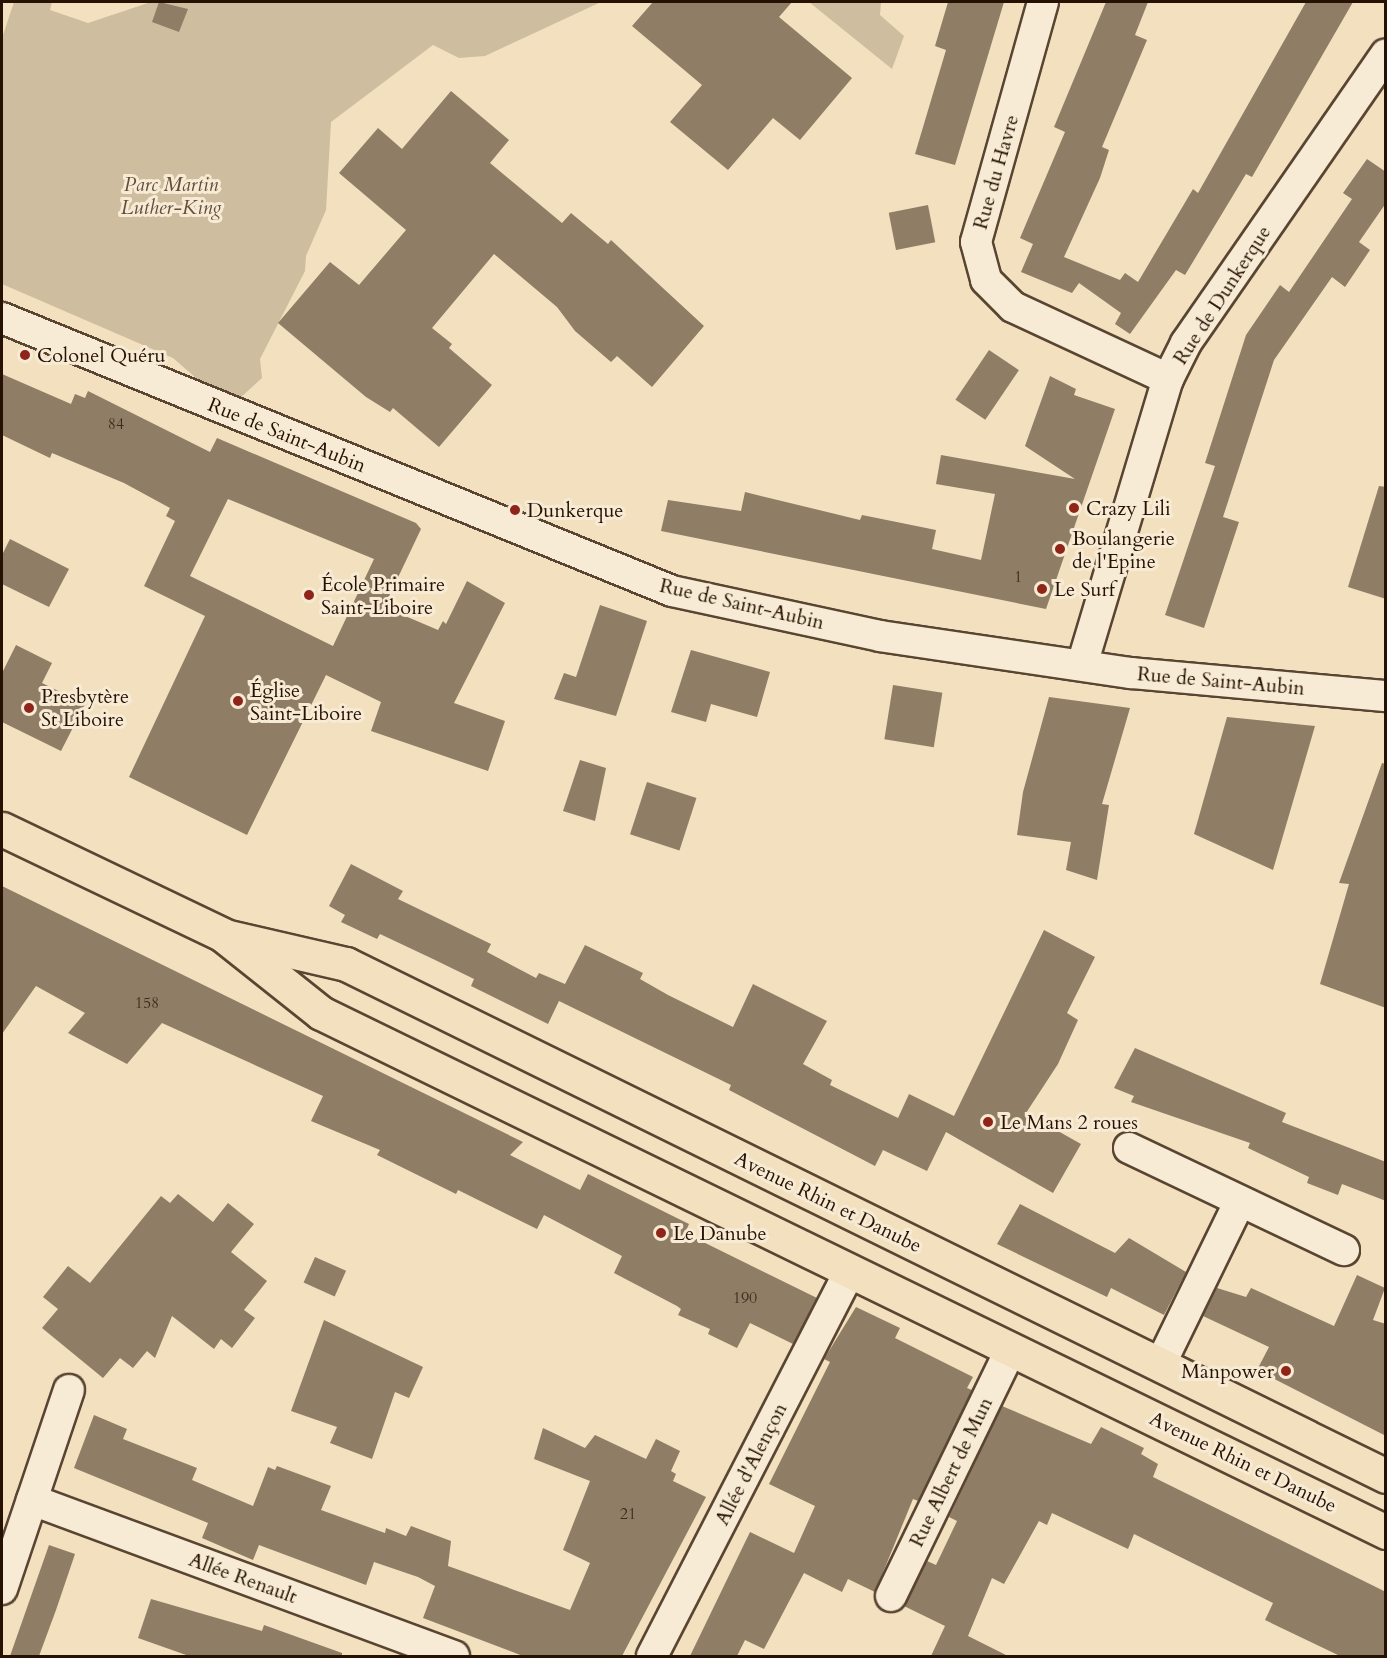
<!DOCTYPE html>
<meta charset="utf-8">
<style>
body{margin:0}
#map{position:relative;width:1387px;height:1658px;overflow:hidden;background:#f2e0bf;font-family:Cardo,serif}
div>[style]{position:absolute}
.green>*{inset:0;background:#cfbd9f}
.building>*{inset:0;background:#907d65;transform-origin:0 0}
.roads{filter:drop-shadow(2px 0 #594532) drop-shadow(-2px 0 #594532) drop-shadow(0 2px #594532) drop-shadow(0 -2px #594532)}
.street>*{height:30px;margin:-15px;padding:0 15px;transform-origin:15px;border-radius:15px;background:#f7ebd5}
.primary>*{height:33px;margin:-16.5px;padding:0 16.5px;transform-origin:16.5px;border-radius:16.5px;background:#f2e0bf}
.dots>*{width:16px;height:16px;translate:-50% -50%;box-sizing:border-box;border:3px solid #f7ebd5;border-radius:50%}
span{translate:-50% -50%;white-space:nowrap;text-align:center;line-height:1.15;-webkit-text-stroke:6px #f7ebd5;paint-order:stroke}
.number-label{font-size:16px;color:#402c1c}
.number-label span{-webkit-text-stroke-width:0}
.street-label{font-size:20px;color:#261103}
.park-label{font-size:20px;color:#614d3a;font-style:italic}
.poi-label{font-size:20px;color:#261103}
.left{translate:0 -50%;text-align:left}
.right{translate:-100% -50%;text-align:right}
.frame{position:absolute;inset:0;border:3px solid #261103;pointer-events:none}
</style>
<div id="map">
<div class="green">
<i style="clip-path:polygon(14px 2px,52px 2px,50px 10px,88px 23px,151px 2px,601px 2px,485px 56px,459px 58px,433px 45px,331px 122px,326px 210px,306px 256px,305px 271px,260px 359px,262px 378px,240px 398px,211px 391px,173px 358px,2px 284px,2px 38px)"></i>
<i style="clip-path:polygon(809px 2px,881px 2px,880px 15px,904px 36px,892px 69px)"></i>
</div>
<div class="building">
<i style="clip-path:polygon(159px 2px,188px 9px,179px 32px,152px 22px)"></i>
<i style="clip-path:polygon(653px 2px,792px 2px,779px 17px,852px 78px,800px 140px,773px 118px,728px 170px,670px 122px,702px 85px,632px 26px)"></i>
<i style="clip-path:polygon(948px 2px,1004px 2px,955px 165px,915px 154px,946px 50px,935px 46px)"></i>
<i style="clip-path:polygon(1106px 2px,1148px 2px,1135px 35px,1147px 40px,1102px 147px,1109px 150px,1100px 178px,1064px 257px,1120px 280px,1125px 273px,1138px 282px,1193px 189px,1198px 193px,1306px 2px,1353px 2px,1252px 177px,1246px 174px,1185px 275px,1176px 270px,1130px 334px,1115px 324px,1121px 313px,1079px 283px,1072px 293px,1021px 272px,1033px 244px,1020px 238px,1065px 132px,1054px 127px)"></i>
<i style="clip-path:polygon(451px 91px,509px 140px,490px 163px,562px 223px,571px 213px,608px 244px,611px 240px,704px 326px,652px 387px,617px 356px,611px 362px,575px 331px,557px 307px,494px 254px,432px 328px,452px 344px,449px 348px,492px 385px,439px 447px,393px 408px,390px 412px,366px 397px,278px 323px,330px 262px,359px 285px,406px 230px,339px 173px,378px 128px,402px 149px)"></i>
<i style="clip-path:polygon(1367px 159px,1386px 172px,1386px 203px,1359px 242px,1370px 250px,1345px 287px,1332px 277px,1274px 360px,1223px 517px,1239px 522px,1204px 628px,1165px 615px,1215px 466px,1205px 463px,1246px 335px,1280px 285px,1289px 292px,1352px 199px,1343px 193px)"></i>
<i style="left:928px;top:205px;width:38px;height:40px;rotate:79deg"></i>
<i style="left:989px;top:350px;width:36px;height:60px;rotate:34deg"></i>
<i style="clip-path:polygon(evenodd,2px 374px,71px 404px,75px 394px,85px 398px,88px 391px,210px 452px,217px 438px,416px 523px,421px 529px,384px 607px,438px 630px,443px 621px,446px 624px,467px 581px,505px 603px,454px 703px,505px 721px,488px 771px,371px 731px,381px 702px,326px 675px,247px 835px,129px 777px,205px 616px,144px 586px,175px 521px,166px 516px,170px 508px,124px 483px,52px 453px,50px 458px,2px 435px,2px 374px,228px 499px,374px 559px,333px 646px,190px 576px,228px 499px)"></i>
<i style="clip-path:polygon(1050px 376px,1076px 389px,1074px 395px,1115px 409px,1046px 609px,661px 531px,668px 500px,741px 511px,745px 492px,860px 520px,862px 515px,936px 530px,932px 549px,981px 560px,995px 494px,936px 484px,941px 455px,1075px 479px,1025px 446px)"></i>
<i style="clip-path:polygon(1379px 486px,1386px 487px,1386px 599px,1348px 587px)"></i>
<i style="clip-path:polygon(10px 539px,69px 569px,49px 607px,2px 584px,2px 555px)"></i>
<i style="clip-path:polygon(600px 605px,647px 621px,616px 716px,554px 699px,564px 673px,576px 677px)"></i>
<i style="clip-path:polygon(16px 645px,52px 663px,42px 683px,85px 704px,61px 751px,2px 722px,2px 673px)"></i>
<i style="clip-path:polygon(691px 650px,770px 672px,757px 717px,711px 704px,706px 722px,671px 712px)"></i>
<i style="left:893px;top:685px;width:50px;height:55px;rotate:9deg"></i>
<i style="clip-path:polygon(1049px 697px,1130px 708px,1102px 804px,1109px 805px,1097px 880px,1066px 870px,1071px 842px,1017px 835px,1023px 792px)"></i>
<i style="clip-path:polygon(1227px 717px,1315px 726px,1273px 870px,1194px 834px)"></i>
<i style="clip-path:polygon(580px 760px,606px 768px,595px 821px,563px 811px)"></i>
<i style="clip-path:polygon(1382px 763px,1386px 764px,1386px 1008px,1320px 984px,1349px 884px,1339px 883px)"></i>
<i style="left:647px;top:782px;width:52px;height:55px;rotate:18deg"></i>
<i style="clip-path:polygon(351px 864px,403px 891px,398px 899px,491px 944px,487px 952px,536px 978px,539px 973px,565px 984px,585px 945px,643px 973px,640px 979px,668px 995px,733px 1027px,753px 984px,827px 1021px,803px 1064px,832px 1080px,830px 1085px,898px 1118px,909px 1094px,954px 1116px,1044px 930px,1095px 957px,1067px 1013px,1078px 1020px,1058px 1064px,1026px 1113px,1081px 1144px,1053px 1193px,946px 1132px,927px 1171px,883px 1150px,875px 1166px,729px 1090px,731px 1085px,559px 1001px,548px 1024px,471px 986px,474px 979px,433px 959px,380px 934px,377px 939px,341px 922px,345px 915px,329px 906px)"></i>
<i style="clip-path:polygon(2px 886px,523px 1142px,510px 1155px,580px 1190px,588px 1174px,689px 1224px,685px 1233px,817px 1298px,793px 1344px,750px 1323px,737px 1348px,708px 1334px,710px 1329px,678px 1315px,681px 1309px,677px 1306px,614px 1273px,622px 1256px,544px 1215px,537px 1229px,458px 1190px,456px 1194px,377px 1155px,380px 1150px,311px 1121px,323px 1096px,162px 1023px,127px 1064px,68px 1033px,85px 1013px,36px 986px,2px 1034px)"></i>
<i style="clip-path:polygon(1135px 1048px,1286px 1113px,1282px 1122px,1386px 1162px,1386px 1201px,1342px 1184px,1338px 1195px,1307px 1183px,1309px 1177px,1248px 1148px,1250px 1143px,1131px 1102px,1134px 1096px,1114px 1088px)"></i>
<i style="clip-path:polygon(178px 1194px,213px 1222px,228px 1203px,254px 1224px,231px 1252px,267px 1281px,244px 1310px,255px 1318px,232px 1348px,221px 1339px,214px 1349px,172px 1316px,155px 1358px,147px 1351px,133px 1368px,120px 1358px,103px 1378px,42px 1328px,58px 1309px,43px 1297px,68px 1266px,90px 1283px,161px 1196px,170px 1203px)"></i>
<i style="clip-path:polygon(1020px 1204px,1115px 1253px,1129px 1238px,1186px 1272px,1164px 1315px,1111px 1288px,1107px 1297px,997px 1244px)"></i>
<i style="left:315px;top:1257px;width:34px;height:28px;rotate:24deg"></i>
<i style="clip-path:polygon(1357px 1275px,1385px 1288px,1373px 1320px,1386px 1324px,1386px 1436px,1257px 1370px,1269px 1347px,1203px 1316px,1217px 1288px,1246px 1297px,1251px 1288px,1334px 1326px)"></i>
<i style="clip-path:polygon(856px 1307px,900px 1328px,895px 1338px,973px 1377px,967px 1388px,972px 1390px,918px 1501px,913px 1499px,875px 1592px,848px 1579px,842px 1592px,804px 1573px,764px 1649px,745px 1640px,737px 1656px,690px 1656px,750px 1532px,794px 1553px,815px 1506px,769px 1484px,830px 1362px,824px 1359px)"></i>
<i style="clip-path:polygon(324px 1320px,423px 1367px,409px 1398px,395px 1392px,372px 1459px,330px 1443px,337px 1427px,291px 1411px)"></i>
<i style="clip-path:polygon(1002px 1406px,1091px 1444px,1101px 1427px,1144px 1448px,1141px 1454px,1158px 1464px,1153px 1477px,1386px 1592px,1386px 1656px,1340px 1656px,1265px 1620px,1273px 1603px,1134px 1534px,1128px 1549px,1052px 1513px,1047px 1525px,1039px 1521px,1004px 1584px,992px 1578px,968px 1636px,1008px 1656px,931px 1656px,945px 1626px,904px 1606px,927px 1561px,936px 1565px,957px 1521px,949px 1517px)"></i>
<i style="clip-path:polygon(94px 1415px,127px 1429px,123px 1439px,197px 1468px,192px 1480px,253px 1506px,268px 1467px,275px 1470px,277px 1466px,331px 1486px,321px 1510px,385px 1533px,386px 1528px,406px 1536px,411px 1526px,451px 1541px,448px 1566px,570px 1610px,590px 1563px,563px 1550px,590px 1481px,534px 1459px,543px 1428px,585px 1448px,595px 1435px,646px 1459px,656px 1439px,680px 1451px,671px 1471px,676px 1474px,673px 1481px,706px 1497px,622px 1656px,523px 1656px,423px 1618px,435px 1586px,418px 1577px,374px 1562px,366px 1585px,259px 1545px,253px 1560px,202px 1538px,208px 1523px,74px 1468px)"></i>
<i style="clip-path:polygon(49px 1545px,75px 1554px,56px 1610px,39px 1656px,10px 1656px)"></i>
<i style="clip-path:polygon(151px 1599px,262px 1631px,264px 1625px,342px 1653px,342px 1656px,189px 1656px,138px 1638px)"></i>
</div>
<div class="roads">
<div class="street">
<i style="left:1043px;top:2px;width:249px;rotate:105.6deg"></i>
<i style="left:976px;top:242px;width:39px;rotate:75deg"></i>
<i style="left:986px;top:280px;width:38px;rotate:45deg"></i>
<i style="left:1013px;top:307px;width:171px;rotate:24.9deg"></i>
<i style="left:2px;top:318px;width:723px;rotate:22.17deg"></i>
<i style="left:672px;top:591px;width:213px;rotate:12.2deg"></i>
<i style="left:880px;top:636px;width:254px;rotate:8.4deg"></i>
<i style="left:1131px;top:673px;width:256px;rotate:5.2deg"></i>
<i style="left:1082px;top:665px;width:299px;rotate:-73.3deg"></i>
<i style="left:1168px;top:379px;width:40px;rotate:-63.4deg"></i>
<i style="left:1186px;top:343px;width:351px;rotate:-55.3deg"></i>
<i style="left:1129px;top:1148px;width:238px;rotate:25.4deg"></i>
<i style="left:1160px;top:1365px;width:182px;rotate:-64deg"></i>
<i style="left:32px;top:1500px;width:450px;rotate:20.3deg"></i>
<i style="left:2px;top:1589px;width:210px;rotate:-71.4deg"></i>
<i style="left:891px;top:1596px;width:275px;rotate:-64.1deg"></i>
<i style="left:652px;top:1656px;width:433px;rotate:-62.8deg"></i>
</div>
<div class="primary">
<i style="left:2px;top:829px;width:245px;rotate:25.6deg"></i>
<i style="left:223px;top:935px;width:125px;rotate:38.5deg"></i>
<i style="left:321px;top:1013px;width:1185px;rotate:25.98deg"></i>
<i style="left:229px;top:937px;width:120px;rotate:13deg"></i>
<i style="left:346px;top:964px;width:1159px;rotate:26.21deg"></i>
</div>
</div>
<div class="dots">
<i style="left:25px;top:355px;background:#8f2418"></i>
<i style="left:1074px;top:508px;background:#8f2418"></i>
<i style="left:515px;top:510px;background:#8f2418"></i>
<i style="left:1060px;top:549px;background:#8f2418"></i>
<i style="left:1042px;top:589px;background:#8f2418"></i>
<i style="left:309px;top:595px;background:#8f2418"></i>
<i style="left:238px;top:701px;background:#8f2418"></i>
<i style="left:29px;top:708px;background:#8f2418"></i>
<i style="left:988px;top:1122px;background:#8f2418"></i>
<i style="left:661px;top:1233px;background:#8f2418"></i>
<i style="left:1286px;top:1371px;background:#8f2418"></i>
</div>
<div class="number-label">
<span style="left:116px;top:424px">84</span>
<span style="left:1018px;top:577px">1</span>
<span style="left:147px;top:1003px">158</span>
<span style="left:745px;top:1298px">190</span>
<span style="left:628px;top:1514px">21</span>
</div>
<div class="street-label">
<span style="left:996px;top:172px;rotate:-74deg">Rue du Havre</span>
<span style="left:1222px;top:295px;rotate:-57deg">Rue de Dunkerque</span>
<span style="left:287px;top:435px;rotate:22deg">Rue de Saint-Aubin</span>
<span style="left:742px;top:604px;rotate:13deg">Rue de Saint-Aubin</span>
<span style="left:1221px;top:681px;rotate:5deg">Rue de Saint-Aubin</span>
<span style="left:828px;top:1202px;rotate:26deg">Avenue Rhin et Danube</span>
<span style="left:1243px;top:1462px;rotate:26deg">Avenue Rhin et Danube</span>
<span style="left:751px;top:1464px;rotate:-63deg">Allée d'Alençon</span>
<span style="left:951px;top:1472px;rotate:-64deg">Rue Albert de Mun</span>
<span style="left:243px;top:1578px;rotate:20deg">Allée Renault</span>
</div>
<div class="park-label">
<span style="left:171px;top:196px">Parc Martin<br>Luther-King</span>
</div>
<div class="poi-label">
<span class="left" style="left:37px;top:355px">Colonel Quéru</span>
<span class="left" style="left:1086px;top:508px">Crazy Lili</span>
<span class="left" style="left:527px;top:510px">Dunkerque</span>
<span class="left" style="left:1072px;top:550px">Boulangerie<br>de l'Epine</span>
<span class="left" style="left:321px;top:596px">École Primaire<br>Saint-Liboire</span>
<span class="left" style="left:1054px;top:589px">Le Surf</span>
<span class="left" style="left:250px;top:702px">Église<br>Saint-Liboire</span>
<span class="left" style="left:41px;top:708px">Presbytère<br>St Liboire</span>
<span class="left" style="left:1000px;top:1122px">Le Mans 2 roues</span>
<span class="left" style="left:673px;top:1233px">Le Danube</span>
<span class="right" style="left:1274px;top:1371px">Manpower</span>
</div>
<div class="frame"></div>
</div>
